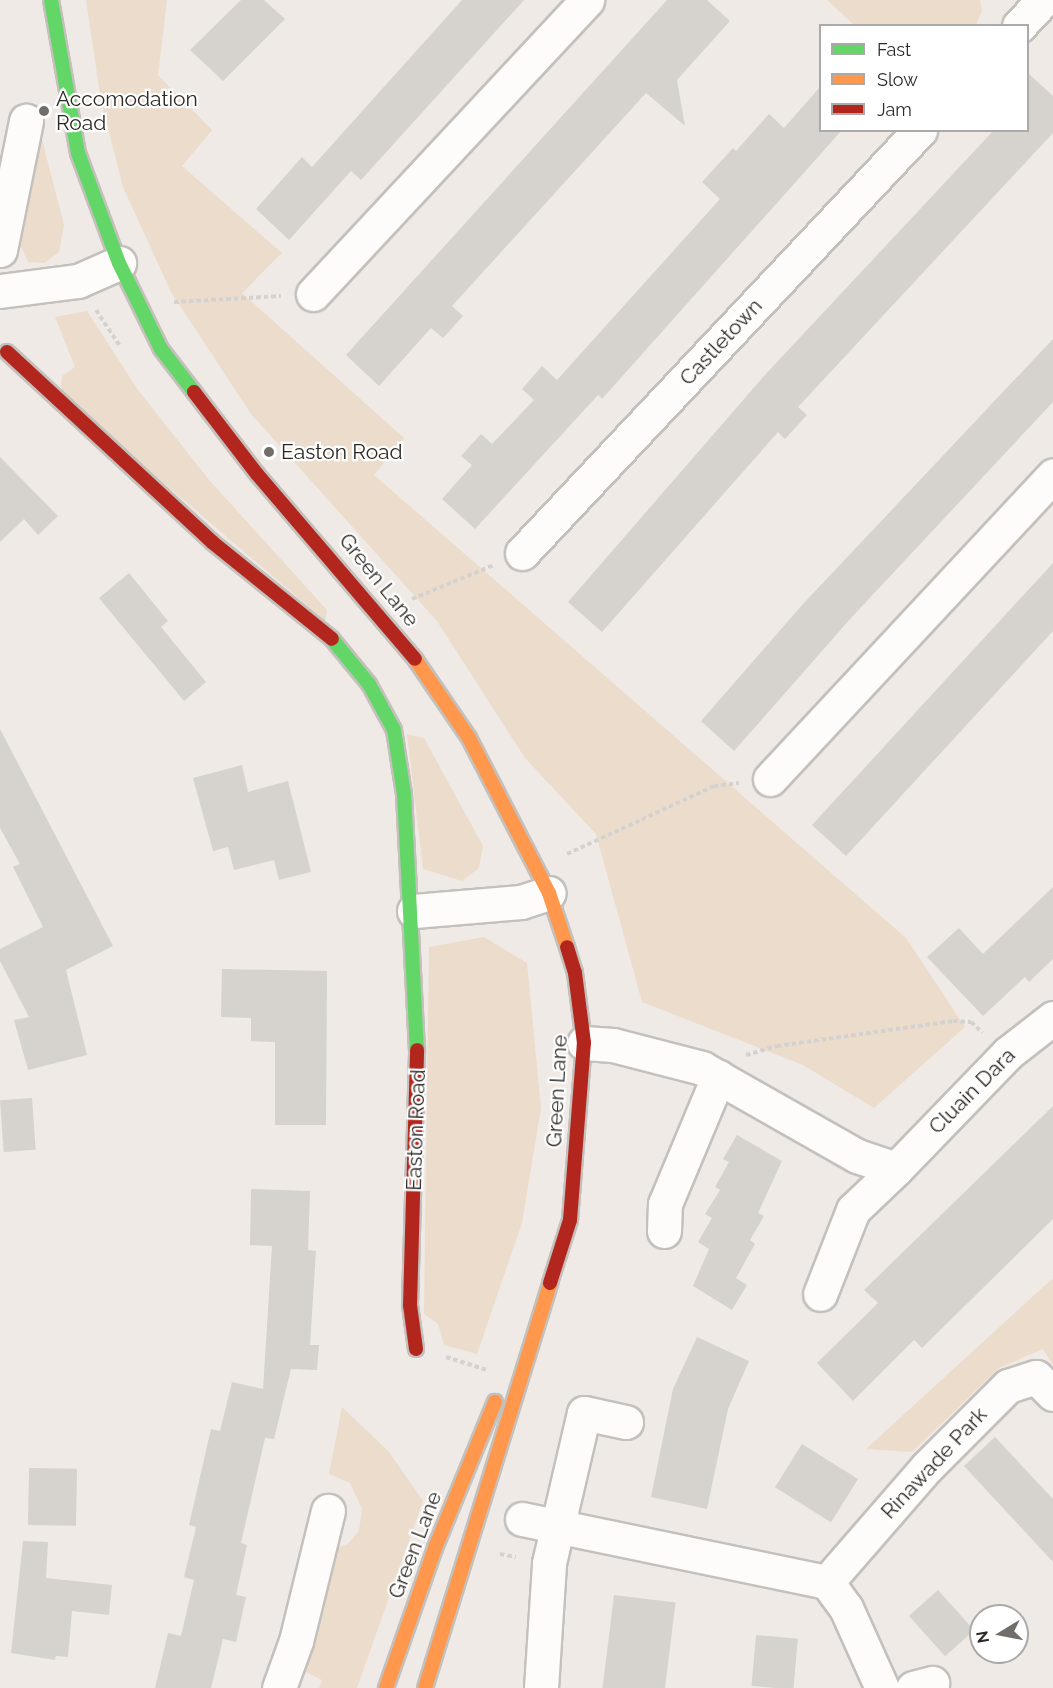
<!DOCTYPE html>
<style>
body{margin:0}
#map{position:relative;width:1053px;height:1688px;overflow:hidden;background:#efeae5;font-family:Raleway,sans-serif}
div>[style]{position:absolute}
.green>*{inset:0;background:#ecdccb}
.building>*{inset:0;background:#d6d2ce;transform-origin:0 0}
.path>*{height:4px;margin-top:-2px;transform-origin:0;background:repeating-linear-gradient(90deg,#d4d2d1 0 4.5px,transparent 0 7.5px)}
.roads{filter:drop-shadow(2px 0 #c4c0bc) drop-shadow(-2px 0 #c4c0bc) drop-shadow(0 2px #c4c0bc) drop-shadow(0 -2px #c4c0bc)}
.street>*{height:33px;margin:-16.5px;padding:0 16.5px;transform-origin:16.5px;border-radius:16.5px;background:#fdfcfb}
.fast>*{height:14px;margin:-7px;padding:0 7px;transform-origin:7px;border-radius:7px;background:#63d668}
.slow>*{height:14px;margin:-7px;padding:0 7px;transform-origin:7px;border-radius:7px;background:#ff974d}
.jam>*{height:14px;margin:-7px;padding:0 7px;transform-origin:7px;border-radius:7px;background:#b3261e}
.dots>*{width:16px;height:16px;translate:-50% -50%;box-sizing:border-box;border:3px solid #fff;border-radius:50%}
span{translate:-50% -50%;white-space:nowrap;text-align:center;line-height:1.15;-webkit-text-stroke:4.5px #fff;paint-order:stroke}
.poi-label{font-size:21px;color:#2d2a26}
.left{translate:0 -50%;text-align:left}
.street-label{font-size:21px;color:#2d2a26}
.legend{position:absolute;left:819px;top:24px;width:210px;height:108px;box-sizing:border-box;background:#fff;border:2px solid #abaaa8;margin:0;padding:8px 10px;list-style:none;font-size:18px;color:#2d2a26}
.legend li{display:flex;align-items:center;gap:12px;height:30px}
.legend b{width:30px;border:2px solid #abaaa8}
.north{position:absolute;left:969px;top:1604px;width:60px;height:60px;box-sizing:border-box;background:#fff;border:2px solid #abaaa8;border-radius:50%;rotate:260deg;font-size:16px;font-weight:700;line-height:24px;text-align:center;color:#2d2a26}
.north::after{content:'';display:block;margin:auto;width:21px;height:27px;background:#716d69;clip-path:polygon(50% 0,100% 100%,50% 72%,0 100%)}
</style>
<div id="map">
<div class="green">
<i style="clip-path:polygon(86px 0,167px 0,158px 75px,212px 130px,182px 166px,282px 253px,242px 293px,404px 438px,374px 475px,906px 938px,965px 1027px,874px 1108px,803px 1065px,642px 1002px,596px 834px,525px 758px,437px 621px,251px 414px,171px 292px,123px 187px,101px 101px)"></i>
<i style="clip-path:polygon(827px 0,980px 0,982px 11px,976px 25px,854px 25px)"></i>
<i style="clip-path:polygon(38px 124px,64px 225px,59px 252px,44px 263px,28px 262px,20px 245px,36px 166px)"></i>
<i style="clip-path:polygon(87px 311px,138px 390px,210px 481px,327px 610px,325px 621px,60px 394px,62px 376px,75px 367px,55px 317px)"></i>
<i style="clip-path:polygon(407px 734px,424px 738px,483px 846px,479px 868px,462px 881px,423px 869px)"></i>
<i style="clip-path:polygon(484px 937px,527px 963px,541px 1108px,522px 1223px,477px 1354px,444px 1345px,438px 1324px,424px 1314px,429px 947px)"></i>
<i style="clip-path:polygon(1053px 1278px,1053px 1366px,1043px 1349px,999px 1368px,912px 1452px,866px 1449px)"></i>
<i style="clip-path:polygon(342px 1407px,389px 1452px,423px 1501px,357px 1688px,319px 1688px,322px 1680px,300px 1669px,333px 1548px,347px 1545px,359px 1531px,362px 1509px,350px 1483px,329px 1474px)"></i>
</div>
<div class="building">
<i style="clip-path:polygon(241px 0,264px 0,285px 19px,223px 81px,190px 50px)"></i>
<i style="clip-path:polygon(462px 0,524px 0,361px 180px,351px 171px,289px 240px,256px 209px,302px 157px,312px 167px)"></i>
<i style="clip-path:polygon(667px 0,707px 0,730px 21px,677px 80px,685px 126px,646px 93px,452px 306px,463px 316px,443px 338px,431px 328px,379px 386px,346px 355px)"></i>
<i style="clip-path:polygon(1028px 73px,1053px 96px,1053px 133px,798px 407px,807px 415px,785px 439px,778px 432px,602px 632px,568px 602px,764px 376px,994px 130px,1028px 130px)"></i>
<i style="clip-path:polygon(820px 87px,820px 130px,842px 130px,602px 399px,598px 395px,475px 529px,442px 499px,472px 465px,461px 456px,481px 434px,492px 444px,534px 400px,522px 389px,542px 366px,557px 380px,720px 199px,702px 182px,733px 148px,736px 151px,769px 114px,784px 128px)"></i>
<i style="clip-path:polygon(1053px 339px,1053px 402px,851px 618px,734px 751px,701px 721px,803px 604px)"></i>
<i style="clip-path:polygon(0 457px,58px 516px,38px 535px,24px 519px,0 542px)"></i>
<i style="clip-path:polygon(1053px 563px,1053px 631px,846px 856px,812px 825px)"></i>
<i style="clip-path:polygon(129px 573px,168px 621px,161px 627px,206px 682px,184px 701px,99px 598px)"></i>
<i style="clip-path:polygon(0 729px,113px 946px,66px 970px,87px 1055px,28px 1070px,14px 1020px,29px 1017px,0 961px,0 949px,43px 927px,13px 867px,20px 864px,0 828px)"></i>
<i style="clip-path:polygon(242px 765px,248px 792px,288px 781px,311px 872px,279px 880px,274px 860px,234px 870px,228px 847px,213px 851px,193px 778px)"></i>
<i style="clip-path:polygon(1053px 887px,1053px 959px,1029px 982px,1025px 977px,983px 1016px,927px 957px,959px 928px,983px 954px)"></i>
<i style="clip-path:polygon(222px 969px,327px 971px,326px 1125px,275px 1125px,275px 1042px,251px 1041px,251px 1018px,221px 1017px)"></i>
<i style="left:32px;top:1098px;width:52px;height:32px;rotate:86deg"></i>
<i style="clip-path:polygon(1053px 1106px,1053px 1219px,922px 1348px,914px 1340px,853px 1401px,817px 1363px,878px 1303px,864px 1290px)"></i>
<i style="clip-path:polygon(737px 1135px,782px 1161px,758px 1213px,764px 1216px,750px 1240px,755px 1244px,736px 1278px,747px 1285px,732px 1310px,693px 1286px,709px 1249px,698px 1242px,712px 1218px,705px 1214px,720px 1190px,715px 1187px,729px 1162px,723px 1159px)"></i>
<i style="clip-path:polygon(251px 1189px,310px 1191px,308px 1250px,316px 1251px,310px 1345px,319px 1345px,317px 1370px,291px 1369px,274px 1439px,265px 1438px,241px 1543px,247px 1545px,236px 1595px,246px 1597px,236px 1642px,223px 1639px,211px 1688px,155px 1688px,168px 1633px,181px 1636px,194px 1580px,184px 1577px,196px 1527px,189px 1525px,211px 1429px,220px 1431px,232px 1382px,263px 1389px,272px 1246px,250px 1245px)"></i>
<i style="clip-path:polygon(697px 1337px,749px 1361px,728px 1409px,707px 1509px,651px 1497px,673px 1389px)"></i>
<i style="clip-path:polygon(995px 1437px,1053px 1499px,1053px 1562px,964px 1466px)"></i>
<i style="left:802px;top:1444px;width:66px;height:51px;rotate:32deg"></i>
<i style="left:29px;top:1468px;width:48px;height:57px;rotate:1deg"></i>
<i style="clip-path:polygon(23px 1541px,48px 1542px,46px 1578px,112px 1585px,109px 1615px,72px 1611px,68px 1657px,56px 1656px,55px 1660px,11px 1653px)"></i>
<i style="left:938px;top:1590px;width:54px;height:39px;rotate:48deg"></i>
<i style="left:614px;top:1595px;width:62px;height:94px;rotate:7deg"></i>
<i style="left:756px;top:1635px;width:42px;height:51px;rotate:5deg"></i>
</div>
<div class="path">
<i style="left:174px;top:302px;width:107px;rotate:-3.2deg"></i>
<i style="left:96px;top:310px;width:43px;rotate:56.3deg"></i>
<i style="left:412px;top:599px;width:89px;rotate:-22.5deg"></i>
<i style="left:567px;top:854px;width:162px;rotate:-24.8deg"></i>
<i style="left:714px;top:786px;width:25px;rotate:-7deg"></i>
<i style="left:746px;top:1055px;width:32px;rotate:-16deg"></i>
<i style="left:777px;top:1046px;width:178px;rotate:-8.1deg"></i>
<i style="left:953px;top:1021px;width:18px;rotate:3deg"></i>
<i style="left:971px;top:1022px;width:16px;rotate:43deg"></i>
<i style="left:446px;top:1357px;width:43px;rotate:17.6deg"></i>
<i style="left:500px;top:1554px;width:16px;rotate:11deg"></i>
</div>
<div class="roads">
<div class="street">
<i style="left:1019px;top:26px;width:35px;rotate:-47deg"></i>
<i style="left:0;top:250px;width:132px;rotate:-78.6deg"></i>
<i style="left:0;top:291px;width:79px;rotate:-7.3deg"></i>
<i style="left:78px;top:281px;width:45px;rotate:-23.7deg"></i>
<i style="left:313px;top:294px;width:402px;rotate:-47deg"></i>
<i style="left:522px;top:553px;width:581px;rotate:-46.74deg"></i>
<i style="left:770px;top:779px;width:415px;rotate:-47deg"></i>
<i style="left:414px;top:911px;width:107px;rotate:-4.8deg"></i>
<i style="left:521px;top:902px;width:29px;rotate:-18deg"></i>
<i style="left:584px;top:1043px;width:29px;rotate:4deg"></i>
<i style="left:613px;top:1045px;width:92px;rotate:14.5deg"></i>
<i style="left:702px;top:1068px;width:178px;rotate:29.6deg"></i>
<i style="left:857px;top:1156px;width:41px;rotate:18.4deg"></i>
<i style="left:896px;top:1169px;width:59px;rotate:136.4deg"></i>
<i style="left:853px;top:1210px;width:90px;rotate:111.4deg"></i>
<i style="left:896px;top:1169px;width:161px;rotate:-46deg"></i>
<i style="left:1008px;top:1053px;width:57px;rotate:-37.9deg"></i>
<i style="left:664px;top:1231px;width:27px;rotate:-88deg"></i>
<i style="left:665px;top:1204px;width:138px;rotate:-67.3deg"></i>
<i style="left:522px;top:1519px;width:311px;rotate:11.7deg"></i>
<i style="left:827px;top:1582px;width:152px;rotate:-49deg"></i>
<i style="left:927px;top:1467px;width:115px;rotate:-45deg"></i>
<i style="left:1008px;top:1386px;width:29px;rotate:-18deg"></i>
<i style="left:1036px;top:1377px;width:24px;rotate:45deg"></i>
<i style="left:827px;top:1582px;width:32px;rotate:54deg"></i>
<i style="left:846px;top:1608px;width:88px;rotate:65.8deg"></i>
<i style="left:279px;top:1688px;width:50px;rotate:-70.1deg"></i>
<i style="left:296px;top:1641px;width:134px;rotate:-76.2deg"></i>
<i style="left:541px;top:1688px;width:125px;rotate:-86.3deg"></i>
<i style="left:549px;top:1563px;width:154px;rotate:-76.9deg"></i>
<i style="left:584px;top:1413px;width:43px;rotate:12.1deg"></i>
<i style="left:913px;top:1688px;width:20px;rotate:-15deg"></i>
</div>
<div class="fast">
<i style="left:51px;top:0;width:155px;rotate:80deg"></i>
<i style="left:78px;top:153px;width:117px;rotate:69.6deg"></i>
<i style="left:119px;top:263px;width:96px;rotate:64deg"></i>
<i style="left:161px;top:349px;width:54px;rotate:52.5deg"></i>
<i style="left:332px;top:639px;width:58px;rotate:50.6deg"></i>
<i style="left:369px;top:684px;width:52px;rotate:61.5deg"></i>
<i style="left:394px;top:730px;width:65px;rotate:81.1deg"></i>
<i style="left:404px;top:794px;width:256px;rotate:87.1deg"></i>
</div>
<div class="slow">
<i style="left:415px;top:659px;width:96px;rotate:55.6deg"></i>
<i style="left:469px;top:738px;width:174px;rotate:62.7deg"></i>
<i style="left:549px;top:893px;width:57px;rotate:71.6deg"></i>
<i style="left:386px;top:1688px;width:148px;rotate:-70.7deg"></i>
<i style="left:435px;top:1548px;width:158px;rotate:-67.7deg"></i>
<i style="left:425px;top:1688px;width:424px;rotate:-72.8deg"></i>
</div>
<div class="jam">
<i style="left:7px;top:352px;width:280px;rotate:42.8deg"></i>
<i style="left:212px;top:542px;width:154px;rotate:38.9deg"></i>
<i style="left:194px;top:392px;width:103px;rotate:52.5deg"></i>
<i style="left:257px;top:474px;width:243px;rotate:49.5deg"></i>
<i style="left:550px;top:1283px;width:66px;rotate:-72.4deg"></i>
<i style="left:570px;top:1220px;width:178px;rotate:-85.5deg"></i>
<i style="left:584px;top:1043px;width:71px;rotate:-97.3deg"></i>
<i style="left:575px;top:973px;width:27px;rotate:-107deg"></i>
<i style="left:416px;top:1349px;width:44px;rotate:-97.8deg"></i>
<i style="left:410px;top:1305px;width:255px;rotate:-88.4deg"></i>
</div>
</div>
<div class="dots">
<i style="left:44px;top:111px;background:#716d69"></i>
<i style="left:269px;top:452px;background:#716d69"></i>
</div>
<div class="poi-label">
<span class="left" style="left:56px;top:111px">Accomodation<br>Road</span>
<span class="left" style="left:281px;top:452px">Easton Road</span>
</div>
<div class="street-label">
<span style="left:721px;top:342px;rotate:-47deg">Castletown</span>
<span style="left:379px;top:580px;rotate:51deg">Green Lane</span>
<span style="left:557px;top:1091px;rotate:-87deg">Green Lane</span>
<span style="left:972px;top:1091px;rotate:-45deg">Cluain Dara</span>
<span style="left:416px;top:1130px;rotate:-88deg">Easton Road</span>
<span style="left:934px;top:1463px;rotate:-47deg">Rinawade Park</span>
<span style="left:415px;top:1545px;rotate:-69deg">Green Lane</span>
</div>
<ul class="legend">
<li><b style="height:8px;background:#63d668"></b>Fast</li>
<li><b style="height:8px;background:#ff974d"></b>Slow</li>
<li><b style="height:8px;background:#b3261e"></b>Jam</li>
</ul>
<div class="north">N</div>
</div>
